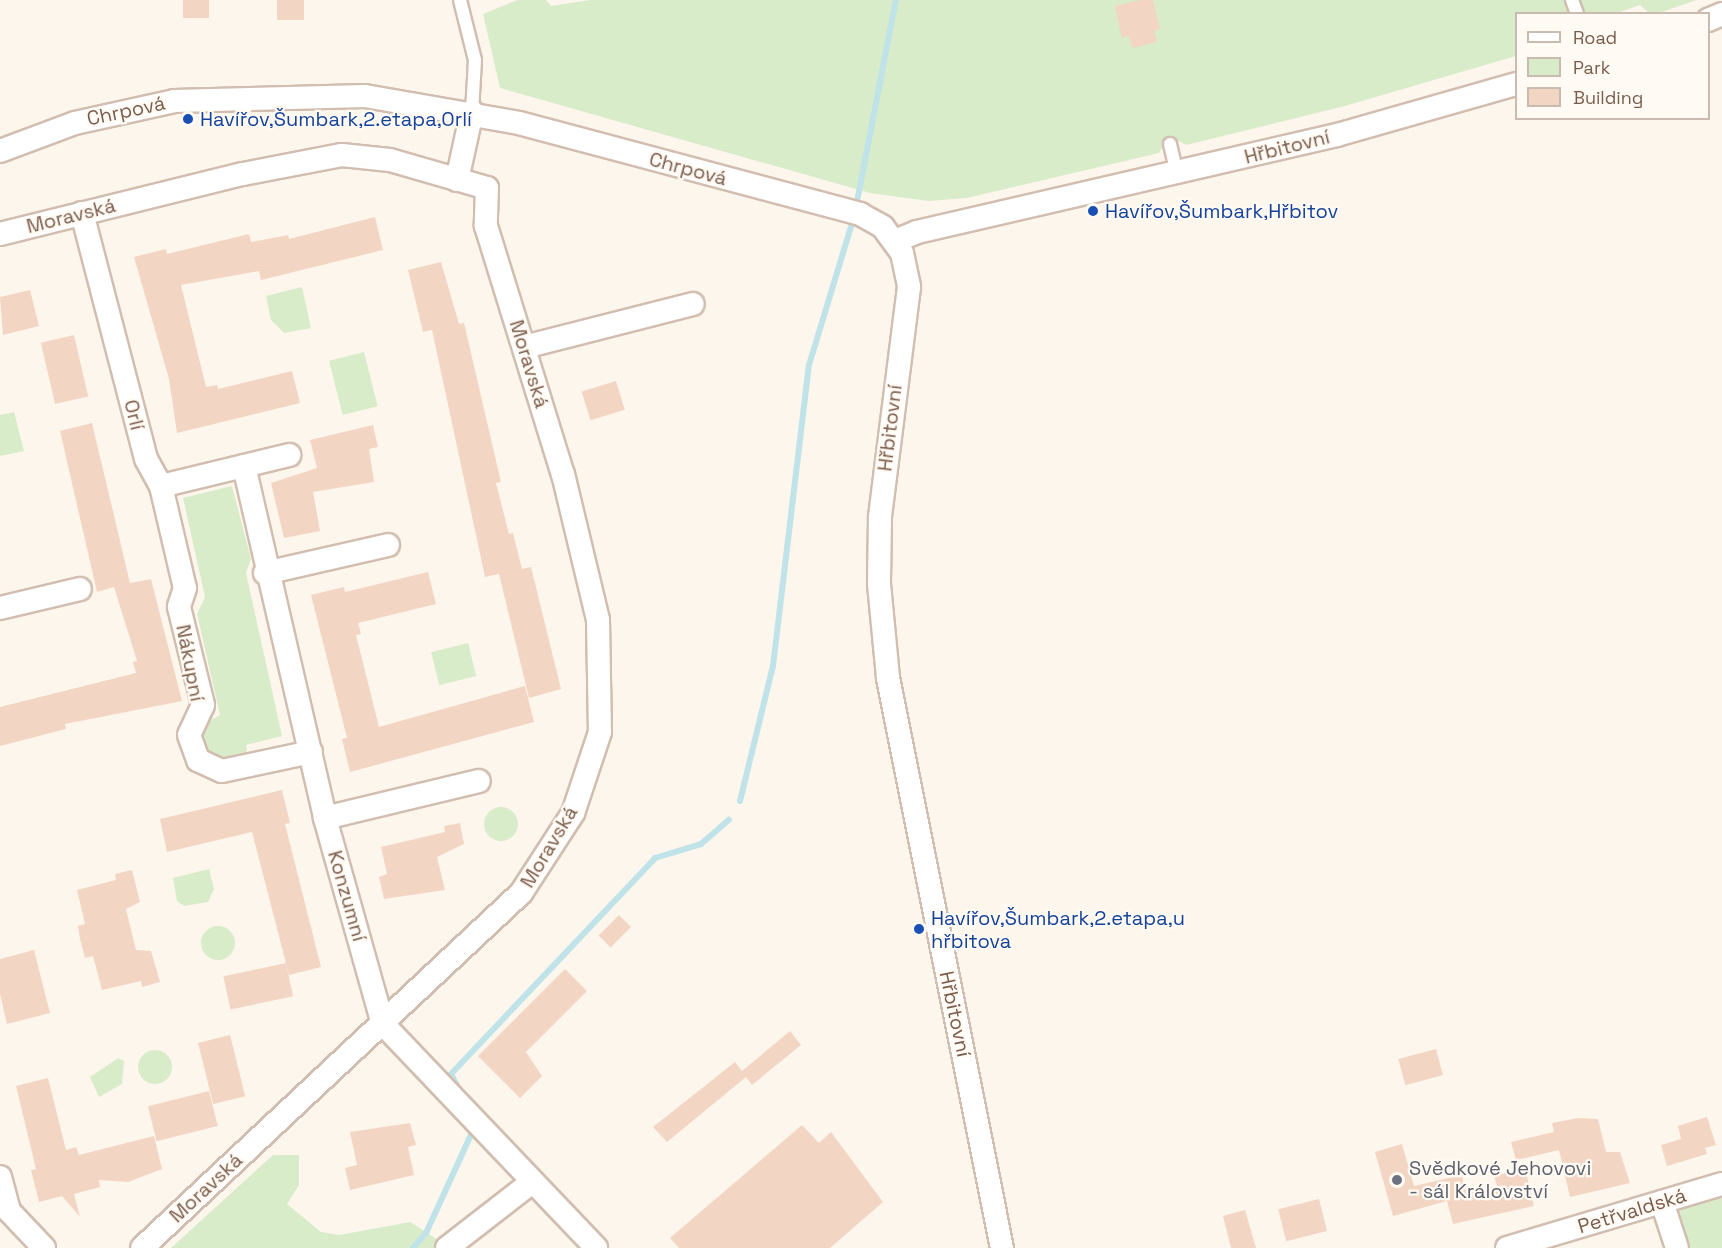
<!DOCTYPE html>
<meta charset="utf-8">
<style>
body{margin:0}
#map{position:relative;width:1722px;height:1248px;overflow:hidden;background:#fdf6ec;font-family:"Space Grotesk",sans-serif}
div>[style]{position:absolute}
.green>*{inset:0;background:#d8ecc9;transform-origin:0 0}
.round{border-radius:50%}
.stream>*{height:6px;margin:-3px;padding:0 3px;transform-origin:3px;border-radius:3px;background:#bfe3e8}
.building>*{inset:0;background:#f3d5c3;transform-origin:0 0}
.roads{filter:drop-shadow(2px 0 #d1beb0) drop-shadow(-2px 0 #d1beb0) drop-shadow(0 2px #d1beb0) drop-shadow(0 -2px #d1beb0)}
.service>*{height:12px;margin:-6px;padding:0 6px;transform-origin:6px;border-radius:6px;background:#fff}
.minor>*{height:22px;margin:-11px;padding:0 11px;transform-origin:11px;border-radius:11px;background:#fff}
.dots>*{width:16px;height:16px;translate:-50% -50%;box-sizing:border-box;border:3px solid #fffaf3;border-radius:50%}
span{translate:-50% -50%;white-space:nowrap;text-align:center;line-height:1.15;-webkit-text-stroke:4.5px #fffaf3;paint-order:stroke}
.street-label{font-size:20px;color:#7a5c4d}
.transit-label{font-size:20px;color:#164399}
.left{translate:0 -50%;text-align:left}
.worship-label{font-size:20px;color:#5b616d}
.legend{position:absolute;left:1515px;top:12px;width:195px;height:108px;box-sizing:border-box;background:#fffaf3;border:2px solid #cabbb1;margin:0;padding:8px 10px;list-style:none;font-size:18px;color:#7a5c4d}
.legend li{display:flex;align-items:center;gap:12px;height:30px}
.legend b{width:30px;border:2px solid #cabbb1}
</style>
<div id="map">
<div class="green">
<i style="clip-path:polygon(517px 0,546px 0,551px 6px,590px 0,1697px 0,1659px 13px,1649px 13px,1640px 5px,1617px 13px,1516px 14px,1516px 56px,1345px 106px,1186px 145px,1179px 141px,1164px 145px,1159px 153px,967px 198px,928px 201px,870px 193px,500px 88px,483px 14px)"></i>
<i style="clip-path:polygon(302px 287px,311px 328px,284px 333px,271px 320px,266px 296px)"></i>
<i style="left:364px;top:352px;width:56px;height:36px;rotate:76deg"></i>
<i style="clip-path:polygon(14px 412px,24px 451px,0 456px,0 415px)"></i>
<i style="clip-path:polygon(232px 486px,251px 559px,246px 573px,282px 736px,246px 745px,247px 753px,219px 759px,207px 755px,200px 741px,201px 726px,220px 715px,197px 614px,205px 597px,183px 498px)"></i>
<i style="left:468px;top:643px;width:34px;height:38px;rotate:76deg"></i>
<i class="round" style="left:484px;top:807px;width:34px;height:34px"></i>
<i style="clip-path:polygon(209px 869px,214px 889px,208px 902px,184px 906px,177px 901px,173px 878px)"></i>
<i class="round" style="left:201px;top:926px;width:34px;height:34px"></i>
<i class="round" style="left:138px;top:1050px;width:34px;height:34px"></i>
<i style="clip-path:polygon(118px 1058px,124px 1061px,122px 1084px,99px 1097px,90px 1077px)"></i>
<i style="clip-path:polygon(273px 1155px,299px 1155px,299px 1185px,287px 1204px,321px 1232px,339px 1235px,410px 1222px,440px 1241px,435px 1248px,171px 1248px)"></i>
<i style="clip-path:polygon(1722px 1183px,1722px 1248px,1677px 1248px,1662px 1202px)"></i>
</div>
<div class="stream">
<i style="left:856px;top:207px;width:211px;rotate:-79.1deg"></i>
<i style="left:740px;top:801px;width:139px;rotate:-76.3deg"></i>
<i style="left:773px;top:666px;width:303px;rotate:-83.2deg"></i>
<i style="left:809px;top:365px;width:155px;rotate:-73.1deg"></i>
<i style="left:461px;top:1093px;width:21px;rotate:-118deg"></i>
<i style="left:451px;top:1074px;width:297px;rotate:-46.6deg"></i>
<i style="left:655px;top:858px;width:48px;rotate:-16.9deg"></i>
<i style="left:701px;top:844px;width:37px;rotate:-41deg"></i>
<i style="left:413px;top:1248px;width:20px;rotate:-49deg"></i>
<i style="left:426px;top:1233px;width:118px;rotate:-65.4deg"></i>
</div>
<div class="building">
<i style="left:183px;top:0;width:26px;height:18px"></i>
<i style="left:277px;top:0;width:27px;height:20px"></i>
<i style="clip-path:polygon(1140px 0,1153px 0,1160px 29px,1154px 31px,1157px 42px,1132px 48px,1129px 36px,1122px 38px,1115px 6px)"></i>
<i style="clip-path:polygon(375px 217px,383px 250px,261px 280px,259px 271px,181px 285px,206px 387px,217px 385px,218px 389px,292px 371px,300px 403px,177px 433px,169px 379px,134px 257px,166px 249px,167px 254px,249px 234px,251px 242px,288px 235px,289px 239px)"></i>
<i style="clip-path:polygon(441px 262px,459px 324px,464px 323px,501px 482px,496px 483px,509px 534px,513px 533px,522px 569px,531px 567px,561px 689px,529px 698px,499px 574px,485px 577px,432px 330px,423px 332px,408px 270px)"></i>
<i style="clip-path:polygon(30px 290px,39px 326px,3px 335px,0 297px)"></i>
<i style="left:74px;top:335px;width:63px;height:34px;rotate:77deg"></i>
<i style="left:616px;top:381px;width:30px;height:36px;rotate:73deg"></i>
<i style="clip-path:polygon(92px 423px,130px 583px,151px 579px,182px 701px,65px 724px,66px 729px,0 746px,0 707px,136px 673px,133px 662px,137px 661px,114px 587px,97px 592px,60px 431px)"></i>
<i style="clip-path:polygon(373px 425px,378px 447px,369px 449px,374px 482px,313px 492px,320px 531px,284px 538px,271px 483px,317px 468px,310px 440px)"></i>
<i style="clip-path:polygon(428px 572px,436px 604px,358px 623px,361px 634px,356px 635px,379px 727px,525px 686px,534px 722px,350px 772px,342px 739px,347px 738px,311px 595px,344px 587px,345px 592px)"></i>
<i style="clip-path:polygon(282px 790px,290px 823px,285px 824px,321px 967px,289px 975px,252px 832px,167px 852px,160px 819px)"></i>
<i style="clip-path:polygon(460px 823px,464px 844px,437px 857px,445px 890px,384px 899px,379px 877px,387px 874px,381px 847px,445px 832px,444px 826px)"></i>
<i style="clip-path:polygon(132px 870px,140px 902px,126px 909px,136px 950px,151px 951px,160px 982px,142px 987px,141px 981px,102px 990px,93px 956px,85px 958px,80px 939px,78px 926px,85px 924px,77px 890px,116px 880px,115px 874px)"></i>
<i style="left:619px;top:915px;width:17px;height:29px;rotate:45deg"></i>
<i style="clip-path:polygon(34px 950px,50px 1013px,7px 1024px,0 994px,0 959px)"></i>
<i style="left:286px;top:963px;width:34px;height:64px;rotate:78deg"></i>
<i style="clip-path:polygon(565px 969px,587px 991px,526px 1052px,542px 1076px,520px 1098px,478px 1056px)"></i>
<i style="clip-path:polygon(790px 1031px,801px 1045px,752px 1085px,746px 1077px,667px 1142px,653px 1127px,735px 1062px,742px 1071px)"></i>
<i style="left:230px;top:1035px;width:63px;height:33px;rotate:76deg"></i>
<i style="left:1436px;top:1049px;width:27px;height:39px;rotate:75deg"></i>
<i style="clip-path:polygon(48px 1078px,66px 1150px,76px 1147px,79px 1155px,154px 1136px,162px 1169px,128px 1182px,99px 1180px,100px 1187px,74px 1194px,80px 1217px,62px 1196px,39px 1202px,31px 1170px,36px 1169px,16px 1086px)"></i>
<i style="left:209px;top:1091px;width:36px;height:63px;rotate:76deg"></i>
<i style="clip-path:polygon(1707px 1117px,1716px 1145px,1705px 1148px,1707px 1154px,1667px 1166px,1661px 1145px,1681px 1139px,1678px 1126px)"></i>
<i style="clip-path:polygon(1578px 1118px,1598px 1119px,1606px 1152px,1620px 1152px,1630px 1183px,1570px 1197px,1559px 1150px,1516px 1160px,1511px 1142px,1554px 1132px,1552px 1123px)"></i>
<i style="clip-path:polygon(410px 1123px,416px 1145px,408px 1147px,414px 1175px,350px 1190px,345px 1168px,357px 1165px,350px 1132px)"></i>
<i style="clip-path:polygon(802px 1125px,819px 1143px,831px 1132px,883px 1202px,830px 1248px,679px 1248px,670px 1238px)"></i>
<i style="clip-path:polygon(1402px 1144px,1414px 1186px,1462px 1175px,1466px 1193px,1497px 1186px,1494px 1176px,1525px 1168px,1534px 1206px,1453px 1224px,1447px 1201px,1393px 1216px,1375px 1152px)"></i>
<i style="left:1319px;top:1199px;width:33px;height:42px;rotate:76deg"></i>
<i style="clip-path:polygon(1245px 1210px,1256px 1248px,1231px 1248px,1223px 1216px)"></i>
</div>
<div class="roads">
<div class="service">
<i style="left:460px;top:0;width:62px;rotate:76deg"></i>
<i style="left:475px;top:60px;width:52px;rotate:93.3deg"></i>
<i style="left:1572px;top:0;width:15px;rotate:70deg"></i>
<i style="left:1170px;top:144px;width:31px;rotate:77deg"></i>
</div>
<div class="minor">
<i style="left:1708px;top:20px;width:15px;rotate:-23deg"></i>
<i style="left:0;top:151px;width:80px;rotate:-20.5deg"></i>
<i style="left:75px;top:123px;width:101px;rotate:-12.5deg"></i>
<i style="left:174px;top:101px;width:191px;rotate:-1.5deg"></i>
<i style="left:365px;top:96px;width:156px;rotate:9.9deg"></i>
<i style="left:519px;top:123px;width:353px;rotate:14.9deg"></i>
<i style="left:860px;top:214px;width:26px;rotate:29deg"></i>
<i style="left:883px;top:227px;width:32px;rotate:54deg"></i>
<i style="left:902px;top:253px;width:35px;rotate:78deg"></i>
<i style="left:909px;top:287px;width:233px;rotate:97.2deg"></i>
<i style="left:880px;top:518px;width:66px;rotate:90.9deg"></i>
<i style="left:879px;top:584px;width:94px;rotate:84.5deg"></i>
<i style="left:888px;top:678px;width:581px;rotate:78.69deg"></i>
<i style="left:457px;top:180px;width:70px;rotate:-77.6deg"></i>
<i style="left:82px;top:213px;width:254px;rotate:75.4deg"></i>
<i style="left:146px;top:459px;width:31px;rotate:61deg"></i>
<i style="left:161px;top:486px;width:105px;rotate:76.8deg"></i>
<i style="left:185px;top:588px;width:20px;rotate:108deg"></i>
<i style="left:179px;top:607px;width:101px;rotate:76.2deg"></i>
<i style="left:203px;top:705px;width:33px;rotate:115deg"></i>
<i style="left:189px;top:735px;width:27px;rotate:70deg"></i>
<i style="left:198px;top:760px;width:26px;rotate:25deg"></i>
<i style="left:222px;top:771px;width:91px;rotate:-12.1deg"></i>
<i style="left:0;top:234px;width:250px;rotate:-13.9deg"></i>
<i style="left:243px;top:174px;width:101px;rotate:-10.9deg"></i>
<i style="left:342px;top:155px;width:48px;rotate:5.9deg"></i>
<i style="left:390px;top:160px;width:101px;rotate:16.1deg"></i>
<i style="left:487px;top:188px;width:38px;rotate:92deg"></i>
<i style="left:486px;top:226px;width:260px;rotate:72.8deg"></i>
<i style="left:563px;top:474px;width:150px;rotate:76.5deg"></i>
<i style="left:598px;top:620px;width:112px;rotate:89deg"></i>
<i style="left:600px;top:732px;width:85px;rotate:108.4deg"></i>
<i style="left:573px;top:813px;width:95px;rotate:123deg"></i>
<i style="left:521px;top:893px;width:519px;rotate:136.87deg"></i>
<i style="left:895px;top:241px;width:24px;rotate:-22deg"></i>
<i style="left:917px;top:232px;width:431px;rotate:-13deg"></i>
<i style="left:1337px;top:135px;width:186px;rotate:-15.9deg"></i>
<i style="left:524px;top:347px;width:174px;rotate:-14.3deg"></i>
<i style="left:244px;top:466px;width:361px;rotate:77deg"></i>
<i style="left:325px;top:818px;width:214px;rotate:74.3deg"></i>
<i style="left:383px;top:1024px;width:309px;rotate:46.4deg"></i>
<i style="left:161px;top:486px;width:132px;rotate:-13.6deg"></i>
<i style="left:265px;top:573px;width:126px;rotate:-12.8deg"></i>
<i style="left:0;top:608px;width:82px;rotate:-13.4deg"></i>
<i style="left:325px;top:818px;width:158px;rotate:-13.5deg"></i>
<i style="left:0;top:1177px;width:35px;rotate:75deg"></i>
<i style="left:9px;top:1211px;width:51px;rotate:46.6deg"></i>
<i style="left:1662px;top:1202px;width:48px;rotate:71.9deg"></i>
<i style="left:447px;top:1248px;width:108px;rotate:-37.8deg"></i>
<i style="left:1507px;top:1248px;width:224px;rotate:-16.6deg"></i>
</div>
</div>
<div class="dots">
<i style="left:188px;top:119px;background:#1a4fb4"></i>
<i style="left:1093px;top:211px;background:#1a4fb4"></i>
<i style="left:919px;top:929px;background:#1a4fb4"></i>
<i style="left:1397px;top:1180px;background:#6b7280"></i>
</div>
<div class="street-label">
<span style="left:126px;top:111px;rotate:-12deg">Chrpová</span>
<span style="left:1287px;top:147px;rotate:-14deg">Hřbitovní</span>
<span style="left:688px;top:169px;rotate:15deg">Chrpová</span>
<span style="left:71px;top:216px;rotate:-14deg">Moravská</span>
<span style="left:529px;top:364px;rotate:73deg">Moravská</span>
<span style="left:134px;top:415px;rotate:76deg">Orlí</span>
<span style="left:890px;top:428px;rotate:-83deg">Hřbitovní</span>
<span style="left:190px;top:663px;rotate:79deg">Nákupní</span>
<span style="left:549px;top:847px;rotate:-59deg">Moravská</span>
<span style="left:347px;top:896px;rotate:74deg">Konzumní</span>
<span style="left:955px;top:1014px;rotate:78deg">Hřbitovní</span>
<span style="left:206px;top:1188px;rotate:-43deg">Moravská</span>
<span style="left:1632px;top:1211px;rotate:-17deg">Petřvaldská</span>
</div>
<div class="transit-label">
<span class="left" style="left:200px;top:119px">Havířov,Šumbark,2.etapa,Orlí</span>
<span class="left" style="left:1105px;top:211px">Havířov,Šumbark,Hřbitov</span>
<span class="left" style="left:931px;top:930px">Havířov,Šumbark,2.etapa,u<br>hřbitova</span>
</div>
<div class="worship-label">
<span class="left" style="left:1409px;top:1180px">Svědkové Jehovovi<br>- sál Království</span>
</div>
<ul class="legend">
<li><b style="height:8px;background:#fff"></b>Road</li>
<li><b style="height:16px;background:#d8ecc9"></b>Park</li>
<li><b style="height:16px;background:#f3d5c3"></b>Building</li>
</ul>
</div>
